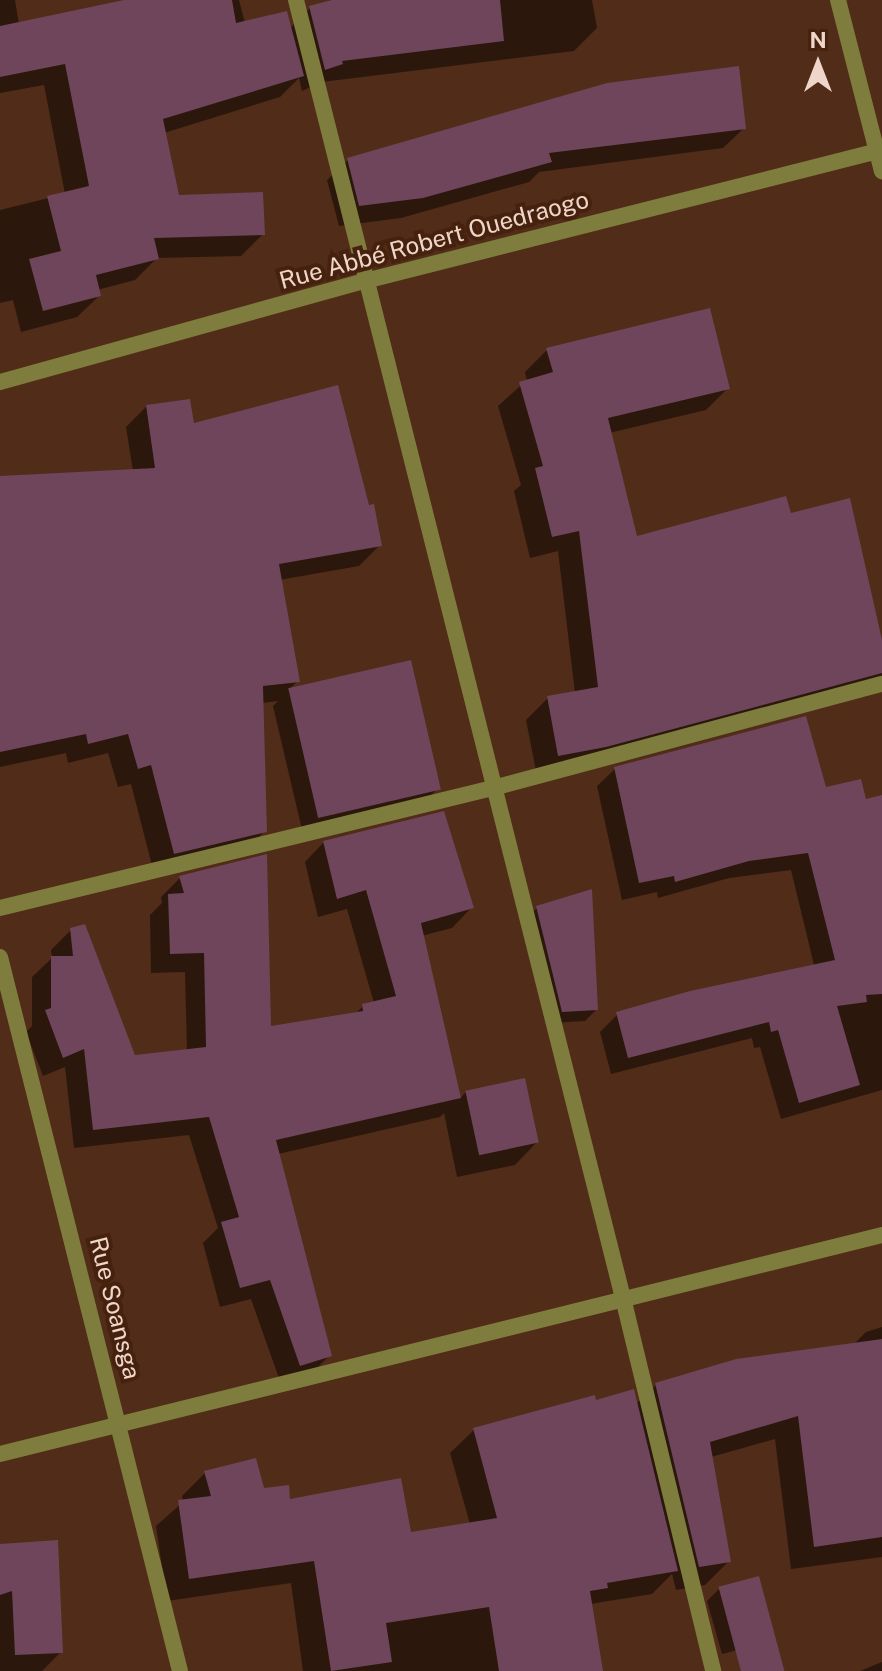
<!DOCTYPE html>
<meta charset="utf-8">
<style>
body{margin:0}
#map{position:relative;width:882px;height:1671px;overflow:hidden;background:#512c18;font-family:"Public Sans",sans-serif}
div>[style]{position:absolute}
.shadow>*{inset:0;background:#0007}
.building>*{inset:0;background:#6e455b;transform-origin:0 0}
.minor>*{height:16px;margin:-8px;padding:0 8px;transform-origin:8px;border-radius:8px;background:#7f7d3d}
span{translate:-50% -50%;white-space:nowrap;text-align:center;line-height:1.15;-webkit-text-stroke:8px #46220e;paint-order:stroke}
.street-label{font-size:24px;color:#efd6ca}
.north{position:absolute;left:778px;top:24px;width:80px;height:80px;-webkit-text-stroke:6px #46220e;paint-order:stroke;rotate:0deg;font-size:22px;font-weight:700;line-height:32px;text-align:center;color:#efd6ca}
.north::after{content:'';display:block;margin:auto;width:28px;height:36px;background:#efd6ca;clip-path:polygon(50% 0,100% 100%,50% 72%,0 100%)}
</style>
<div id="map">
<div class="shadow">
<i style="clip-path:polygon(0 0,15px 0,19px 24px,134px 0,239px 0,245px 23px,290px 28px,310px 8px,341px 0,592px 0,597px 28px,574px 51px,322px 82px,302px 91px,299px 78px,280px 97px,164px 133px,178px 197px,263px 234px,241px 256px,157px 258px,135px 280px,97px 290px,99px 296px,77px 317px,21px 332px,13px 300px,0 303px,0 210px,65px 194px,44px 85px,0 93px)"></i>
<i style="clip-path:polygon(744px 128px,723px 148px,539px 172px,529px 182px,401px 218px,339px 226px,327px 180px,348px 160px)"></i>
<i style="clip-path:polygon(547px 350px,728px 388px,706px 410px,609px 433px,636px 539px,789px 515px,882px 652px,882px 680px,865px 697px,856px 694px,537px 776px,526px 720px,548px 698px,575px 693px,558px 551px,530px 558px,514px 491px,521px 485px,498px 406px,527px 380px,525px 372px)"></i>
<i style="clip-path:polygon(147px 406px,192px 425px,379px 546px,359px 566px,279px 580px,298px 681px,288px 690px,409px 663px,437px 789px,422px 805px,303px 834px,273px 706px,278px 701px,262px 703px,265px 831px,244px 851px,154px 873px,131px 784px,118px 787px,108px 753px,68px 763px,66px 753px,0 767px,0 478px,133px 471px,126px 427px)"></i>
<i style="clip-path:polygon(615px 769px,824px 790px,882px 882px,882px 1090px,781px 1119px,760px 1047px,754px 1048px,752px 1038px,611px 1074px,600px 1032px,618px 1014px,814px 965px,791px 870px,729px 878px,658px 898px,657px 892px,622px 900px,597px 786px)"></i>
<i style="clip-path:polygon(324px 842px,471px 908px,452px 928px,421px 936px,459px 1099px,466px 1092px,537px 1142px,515px 1165px,457px 1177px,444px 1113px,440px 1117px,278px 1154px,330px 1355px,310px 1375px,281px 1384px,251px 1299px,220px 1307px,203px 1243px,218px 1228px,189px 1135px,74px 1148px,65px 1067px,43px 1076px,26px 1032px,32px 1026px,32px 977px,52px 958px,51px 950px,71px 930px,134px 1057px,187px 1051px,185px 972px,151px 973px,150px 915px,162px 903px,161px 897px,180px 878px,269px 1028px,354px 1015px,363px 1006px,374px 1003px,347px 909px,318px 917px,305px 862px)"></i>
<i style="clip-path:polygon(537px 908px,596px 1010px,585px 1021px,551px 1023px,525px 920px)"></i>
<i style="clip-path:polygon(882px 1327px,882px 1557px,791px 1569px,775px 1439px,711px 1457px,729px 1561px,705px 1585px,676px 1590px,672px 1574px,652px 1594px,590px 1604px,601px 1671px,303px 1671px,291px 1583px,167px 1601px,156px 1526px,183px 1502px,182px 1496px,205px 1473px,289px 1501px,409px 1534px,470px 1524px,450px 1453px,474px 1430px,595px 1402px,635px 1405px,656px 1385px,853px 1345px,866px 1332px)"></i>
<i style="clip-path:polygon(0 1548px,61px 1652px,42px 1671px,0 1671px)"></i>
<i style="clip-path:polygon(719px 1589px,760px 1644px,722px 1654px,707px 1601px)"></i>
<i style="clip-path:polygon(882px 1662px,882px 1671px,860px 1671px)"></i>
</div>
<div class="building">
<i style="clip-path:polygon(124px 0,232px 0,236px 23px,287px 11px,304px 76px,163px 119px,179px 195px,263px 192px,265px 235px,154px 238px,159px 259px,96px 275px,101px 296px,43px 311px,29px 259px,61px 251px,47px 196px,89px 186px,65px 64px,0 77px,0 26px)"></i>
<i style="clip-path:polygon(332px 0,500px 0,504px 41px,342px 61px,343px 64px,325px 70px,309px 6px)"></i>
<i style="clip-path:polygon(739px 66px,746px 129px,549px 153px,552px 162px,423px 198px,359px 206px,347px 158px,607px 83px)"></i>
<i style="clip-path:polygon(710px 308px,730px 389px,608px 418px,637px 536px,786px 496px,791px 513px,850px 498px,882px 640px,882px 673px,606px 747px,558px 756px,547px 696px,598px 687px,579px 531px,552px 537px,535px 468px,543px 466px,519px 382px,553px 372px,546px 348px)"></i>
<i style="clip-path:polygon(338px 385px,369px 505px,374px 504px,382px 546px,279px 564px,300px 682px,263px 686px,267px 832px,174px 854px,151px 765px,138px 769px,128px 734px,88px 744px,86px 734px,0 752px,0 476px,155px 468px,146px 405px,190px 399px,194px 423px)"></i>
<i style="left:411px;top:660px;width:133px;height:126px;rotate:77deg"></i>
<i style="clip-path:polygon(806px 716px,826px 787px,861px 779px,866px 799px,882px 795px,882px 994px,866px 995px,867px 1002px,837px 1006px,860px 1085px,799px 1103px,778px 1030px,771px 1032px,769px 1022px,628px 1058px,616px 1012px,690px 991px,835px 960px,808px 853px,749px 861px,675px 882px,674px 876px,639px 883px,614px 767px)"></i>
<i style="clip-path:polygon(444px 811px,474px 908px,421px 923px,461px 1098px,276px 1140px,332px 1356px,300px 1366px,270px 1280px,240px 1288px,221px 1222px,239px 1217px,209px 1117px,93px 1130px,84px 1049px,63px 1058px,45px 1010px,51px 1008px,51px 956px,73px 956px,70px 928px,85px 924px,135px 1055px,206px 1047px,204px 953px,170px 954px,168px 894px,184px 893px,179px 876px,267px 854px,271px 1026px,363px 1011px,362px 1004px,396px 996px,366px 890px,337px 899px,323px 841px)"></i>
<i style="clip-path:polygon(592px 889px,598px 1010px,562px 1012px,536px 906px)"></i>
<i style="left:525px;top:1078px;width:66px;height:61px;rotate:78deg"></i>
<i style="clip-path:polygon(882px 1339px,882px 1537px,814px 1547px,798px 1416px,710px 1442px,731px 1562px,699px 1567px,655px 1383px,736px 1359px)"></i>
<i style="clip-path:polygon(634px 1389px,678px 1571px,607px 1583px,608px 1588px,590px 1591px,603px 1671px,499px 1671px,489px 1607px,386px 1623px,392px 1662px,331px 1671px,314px 1561px,189px 1579px,178px 1500px,211px 1496px,204px 1471px,256px 1458px,264px 1488px,289px 1485px,290px 1499px,401px 1478px,411px 1532px,497px 1518px,473px 1428px,595px 1395px,596px 1400px)"></i>
<i style="clip-path:polygon(58px 1540px,63px 1653px,15px 1655px,12px 1591px,0 1595px,0 1544px)"></i>
<i style="left:759px;top:1576px;width:98px;height:42px;rotate:75deg"></i>
</div>
<div class="minor">
<i style="left:296px;top:0;width:1339px;rotate:75.86deg"></i>
<i style="left:623px;top:1298px;width:384px;rotate:76.4deg"></i>
<i style="left:838px;top:0;width:177px;rotate:75.6deg"></i>
<i style="left:0;top:382px;width:383px;rotate:-15.5deg"></i>
<i style="left:369px;top:280px;width:529px;rotate:-14.22deg"></i>
<i style="left:0;top:908px;width:507px;rotate:-13.68deg"></i>
<i style="left:493px;top:788px;width:403px;rotate:-15deg"></i>
<i style="left:0;top:957px;width:736px;rotate:75.85deg"></i>
<i style="left:0;top:1454px;width:909px;rotate:-13.94deg"></i>
</div>
<div class="street-label">
<span style="left:434px;top:240px;rotate:-15deg">Rue Abbé Robert Ouedraogo</span>
<span style="left:115px;top:1308px;rotate:76deg">Rue Soansga</span>
</div>
<div class="north">N</div>
</div>
